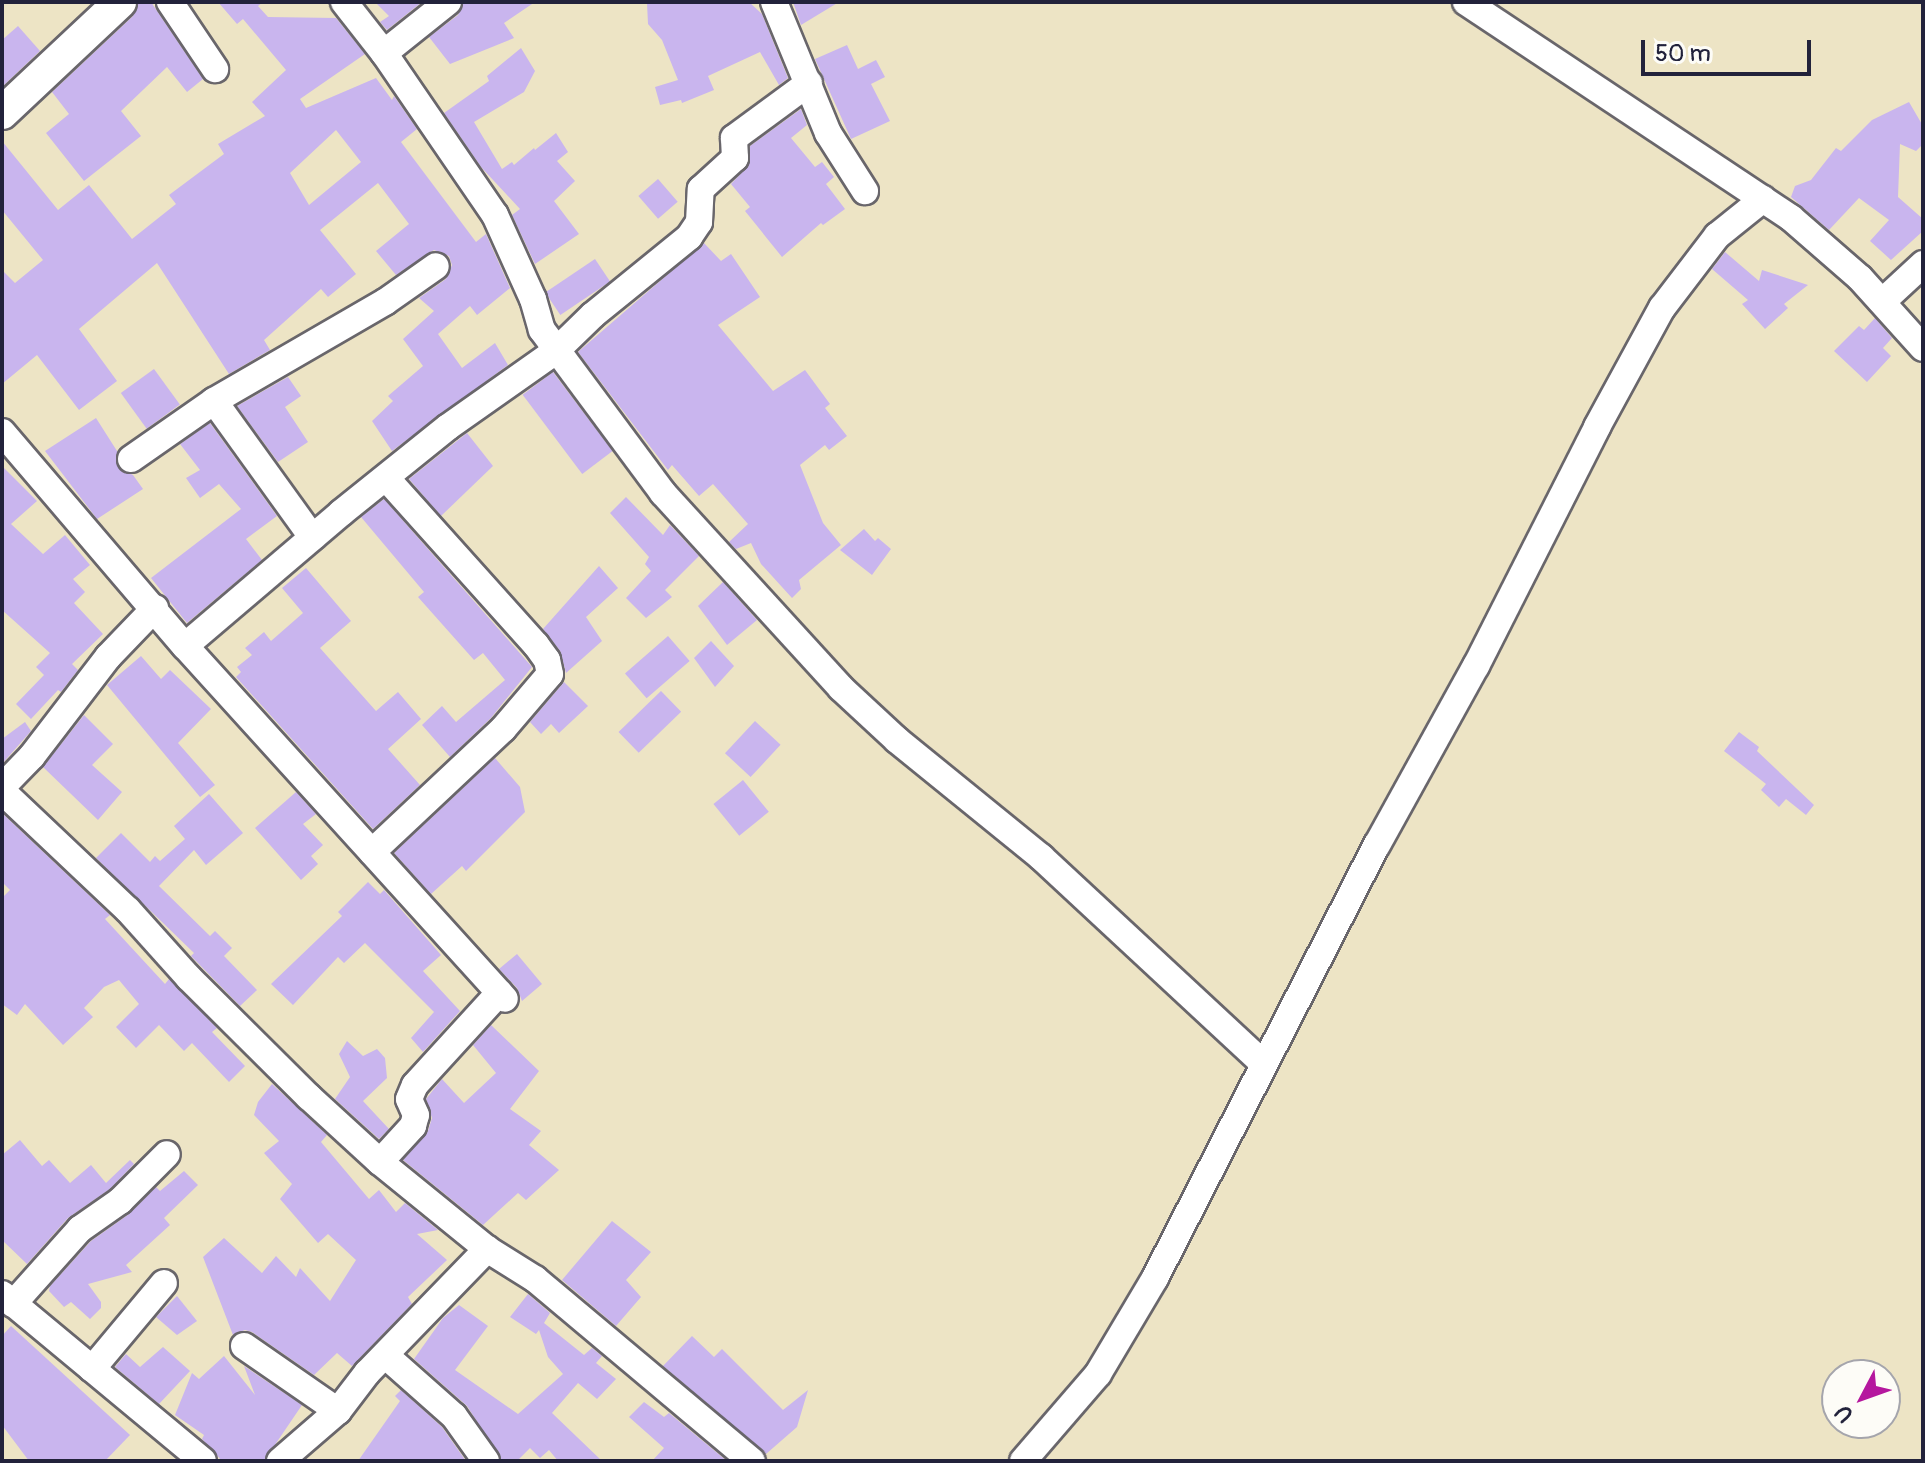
<!DOCTYPE html>
<style>
body{margin:0}
#map{position:relative;width:1925px;height:1463px;overflow:hidden;background:#ede4c5;font-family:Pangolin,sans-serif}
div>[style]{position:absolute}
.building>*{inset:0;background:#c9b5ee;transform-origin:0 0}
.roads{filter:drop-shadow(2px 0 #69666b) drop-shadow(-2px 0 #69666b) drop-shadow(0 2px #69666b) drop-shadow(0 -2px #69666b)}
.minor>*{height:26px;margin:-13px;padding:0 13px;transform-origin:13px;border-radius:13px;background:#fff}
.major>*{height:32px;margin:-16px;padding:0 16px;transform-origin:16px;border-radius:16px;background:#fff}
span{translate:-50% -50%;white-space:nowrap;text-align:center;line-height:1.15;-webkit-text-stroke:6px #fdfcf7;paint-order:stroke}
.frame{position:absolute;inset:0;border:4px solid #22223b;pointer-events:none}
.north{position:absolute;left:1821px;top:1359px;width:80px;height:80px;box-sizing:border-box;background:#fdfcf7;border:2px solid #a5a5ac;border-radius:50%;rotate:229deg;font-size:22px;font-weight:700;line-height:32px;text-align:center;color:#22223b}
.north::after{content:'';display:block;margin:auto;width:28px;height:36px;background:#b5179e;clip-path:polygon(50% 0,100% 100%,50% 72%,0 100%)}
.scale{position:absolute;left:1641px;top:40px;width:170px;height:36px;box-sizing:border-box;border:4px solid #22223b;border-top:0;padding-left:10px;font-size:24px;line-height:28px;white-space:nowrap;color:#22223b;-webkit-text-stroke:6px #fdfcf7;paint-order:stroke}
</style>
<div id="map">
<div class="building">
<i style="clip-path:polygon(138px 2px,151px 2px,203px 79px,187px 92px,167px 67px,121px 111px,141px 136px,84px 181px,46px 133px,69px 114px,52px 92px,133px 16px)"></i>
<i style="clip-path:polygon(evenodd,218px 2px,263px 2px,258px 6px,268px 17px,336px 18px,365px 54px,300px 99px,306px 108px,376px 78px,392px 100px,394px 96px,417px 129px,401px 142px,476px 242px,486px 234px,510px 288px,477px 315px,470px 306px,438px 334px,462px 368px,495px 343px,508px 365px,392px 451px,372px 421px,393px 401px,388px 396px,423px 366px,403px 339px,434px 311px,419px 298px,446px 279px,452px 265px,449px 256px,434px 250px,396px 275px,376px 251px,409px 224px,378px 183px,320px 230px,356px 274px,328px 297px,321px 289px,264px 340px,270px 350px,229px 374px,157px 263px,79px 329px,117px 381px,79px 410px,37px 355px,2px 384px,2px 270px,15px 283px,43px 260px,2px 210px,2px 141px,58px 210px,89px 185px,132px 239px,176px 204px,169px 195px,224px 154px,218px 144px,265px 116px,252px 102px,286px 70px,243px 19px,237px 24px,218px 2px,336px 130px,361px 162px,309px 205px,290px 173px,336px 130px)"></i>
<i style="clip-path:polygon(375px 2px,422px 2px,387px 30px,380px 22px,389px 16px)"></i>
<i style="clip-path:polygon(464px 2px,535px 2px,504px 23px,514px 38px,450px 64px,429px 37px,458px 15px)"></i>
<i style="clip-path:polygon(749px 2px,762px 14px,788px 78px,779px 85px,760px 52px,708px 76px,714px 90px,682px 103px,681px 100px,660px 105px,655px 87px,678px 80px,662px 40px,648px 24px,647px 3px)"></i>
<i style="clip-path:polygon(793px 2px,839px 2px,801px 25px)"></i>
<i style="clip-path:polygon(18px 26px,40px 51px,2px 87px,2px 40px)"></i>
<i style="clip-path:polygon(847px 45px,858px 69px,876px 60px,885px 77px,871px 84px,890px 121px,851px 139px,815px 59px)"></i>
<i style="clip-path:polygon(521px 48px,535px 71px,524px 92px,474px 122px,502px 169px,512px 162px,514px 165px,534px 148px,535px 150px,556px 133px,568px 152px,557px 161px,575px 181px,554px 201px,579px 234px,535px 264px,512px 215px,520px 209px,481px 167px,444px 113px,489px 81px,487px 76px)"></i>
<i style="clip-path:polygon(1909px 102px,1923px 126px,1923px 144px,1916px 151px,1900px 144px,1898px 197px,1923px 219px,1923px 231px,1891px 260px,1870px 241px,1889px 220px,1859px 198px,1829px 230px,1791px 197px,1795px 186px,1811px 180px,1836px 148px,1841px 151px,1872px 120px)"></i>
<i style="clip-path:polygon(801px 109px,807px 125px,791px 138px,815px 167px,822px 162px,834px 177px,826px 184px,845px 209px,823px 225px,821px 223px,782px 257px,745px 211px,750px 207px,731px 184px,749px 165px,750px 146px)"></i>
<i style="left:658px;top:179px;width:30px;height:26px;rotate:49deg"></i>
<i style="clip-path:polygon(704px 243px,721px 261px,731px 254px,760px 297px,718px 325px,773px 391px,805px 370px,830px 404px,825px 408px,847px 436px,829px 450px,825px 445px,800px 465px,823px 523px,841px 545px,799px 580px,801px 589px,792px 598px,761px 564px,751px 543px,736px 549px,729px 542px,748px 524px,713px 484px,699px 496px,672px 465px,668px 470px,578px 352px)"></i>
<i style="clip-path:polygon(1725px 252px,1759px 281px,1762px 270px,1808px 285px,1784px 304px,1788px 308px,1765px 329px,1742px 304px,1748px 300px,1712px 269px)"></i>
<i style="left:595px;top:259px;width:27px;height:60px;rotate:56deg"></i>
<i style="clip-path:polygon(1875px 318px,1892px 338px,1883px 348px,1891px 356px,1867px 382px,1834px 351px,1859px 326px,1864px 330px)"></i>
<i style="left:154px;top:369px;width:44px;height:41px;rotate:54deg"></i>
<i style="left:553px;top:372px;width:99px;height:38px;rotate:53deg"></i>
<i style="clip-path:polygon(288px 377px,301px 396px,285px 407px,308px 442px,278px 462px,237px 406px)"></i>
<i style="clip-path:polygon(96px 418px,117px 451px,118px 467px,133px 475px,143px 489px,97px 519px,45px 451px)"></i>
<i style="clip-path:polygon(210px 423px,277px 516px,246px 539px,262px 560px,187px 623px,151px 578px,241px 509px,219px 484px,200px 498px,186px 478px,200px 470px,180px 444px)"></i>
<i style="clip-path:polygon(467px 433px,493px 466px,441px 516px,409px 479px)"></i>
<i style="clip-path:polygon(2px 466px,37px 501px,11px 524px,43px 554px,65px 535px,90px 565px,73px 579px,85px 592px,74px 603px,103px 634px,72px 664px,78px 670px,61px 692px,58px 690px,31px 719px,16px 704px,44px 675px,36px 667px,50px 653px,2px 610px)"></i>
<i style="clip-path:polygon(626px 497px,663px 535px,670px 525px,699px 556px,665px 590px,672px 597px,646px 618px,626px 598px,651px 571px,645px 564px,649px 557px,610px 513px)"></i>
<i style="clip-path:polygon(384px 499px,532px 667px,491px 718px,450px 757px,422px 725px,442px 706px,456px 722px,505px 680px,483px 653px,474px 660px,418px 597px,424px 592px,361px 517px)"></i>
<i style="clip-path:polygon(864px 529px,875px 541px,878px 538px,891px 549px,872px 575px,840px 550px)"></i>
<i style="clip-path:polygon(599px 566px,618px 588px,586px 617px,602px 641px,566px 673px,560px 651px,543px 629px)"></i>
<i style="clip-path:polygon(306px 568px,351px 621px,320px 648px,376px 711px,398px 692px,421px 719px,388px 749px,420px 785px,373px 829px,236px 677px,241px 672px,237px 667px,252px 655px,245px 648px,264px 632px,271px 641px,303px 613px,282px 588px)"></i>
<i style="clip-path:polygon(723px 582px,757px 620px,727px 645px,698px 606px)"></i>
<i style="left:668px;top:636px;width:33px;height:57px;rotate:49deg"></i>
<i style="clip-path:polygon(711px 641px,734px 666px,715px 687px,694px 658px)"></i>
<i style="clip-path:polygon(141px 656px,161px 679px,170px 670px,211px 709px,178px 743px,215px 785px,200px 797px,107px 685px)"></i>
<i style="clip-path:polygon(564px 682px,588px 706px,559px 733px,551px 724px,541px 734px,530px 722px)"></i>
<i style="left:661px;top:691px;width:29px;height:59px;rotate:46deg"></i>
<i style="clip-path:polygon(84px 715px,113px 744px,92px 765px,122px 792px,98px 820px,43px 767px)"></i>
<i style="left:755px;top:721px;width:35px;height:44px;rotate:43deg"></i>
<i style="clip-path:polygon(25px 722px,31px 731px,2px 764px,2px 739px)"></i>
<i style="clip-path:polygon(1739px 732px,1759px 747px,1757px 751px,1814px 805px,1806px 815px,1786px 799px,1779px 807px,1761px 790px,1766px 784px,1724px 751px)"></i>
<i style="clip-path:polygon(495px 758px,520px 787px,525px 812px,466px 871px,462px 866px,431px 894px,394px 853px)"></i>
<i style="left:743px;top:780px;width:41px;height:38px;rotate:51deg"></i>
<i style="clip-path:polygon(296px 792px,316px 814px,303px 824px,323px 845px,311px 856px,318px 864px,301px 880px,255px 828px)"></i>
<i style="clip-path:polygon(209px 794px,243px 833px,206px 865px,194px 850px,159px 886px,210px 936px,215px 931px,232px 948px,224px 956px,257px 990px,240px 1006px,191px 956px,194px 953px,96px 858px,121px 833px,150px 862px,155px 856px,160px 861px,185px 839px,174px 826px)"></i>
<i style="clip-path:polygon(2px 813px,110px 915px,105px 919px,165px 984px,169px 979px,217px 1028px,212px 1032px,245px 1066px,229px 1082px,192px 1043px,184px 1051px,159px 1025px,136px 1048px,116px 1027px,139px 1004px,119px 980px,104px 987px,84px 1008px,93px 1017px,63px 1045px,25px 1004px,17px 1015px,2px 1004px,2px 898px,10px 890px,2px 882px)"></i>
<i style="clip-path:polygon(368px 882px,380px 894px,384px 890px,441px 955px,423px 971px,460px 1011px,423px 1052px,411px 1038px,434px 1012px,365px 943px,344px 963px,338px 957px,293px 1005px,271px 984px,342px 916px,338px 912px)"></i>
<i style="clip-path:polygon(517px 954px,542px 984px,522px 1001px,517px 988px,499px 969px)"></i>
<i style="clip-path:polygon(491px 1025px,539px 1071px,510px 1109px,541px 1131px,529px 1145px,559px 1170px,526px 1200px,518px 1193px,483px 1225px,403px 1160px,428px 1131px,432px 1118px,426px 1099px,442px 1079px,464px 1103px,496px 1073px,473px 1045px)"></i>
<i style="clip-path:polygon(347px 1041px,363px 1056px,377px 1049px,385px 1058px,387px 1078px,363px 1101px,389px 1129px,379px 1139px,335px 1099px,350px 1077px,339px 1054px)"></i>
<i style="clip-path:polygon(272px 1084px,327px 1135px,321px 1142px,369px 1199px,379px 1190px,396px 1212px,405px 1203px,438px 1230px,417px 1234px,447px 1260px,408px 1297px,412px 1304px,352px 1366px,337px 1353px,314px 1375px,252px 1332px,245px 1330px,233px 1335px,203px 1257px,224px 1238px,262px 1273px,276px 1256px,296px 1277px,300px 1268px,330px 1301px,356px 1260px,328px 1234px,318px 1243px,280px 1199px,292px 1184px,264px 1153px,279px 1141px,254px 1115px,258px 1102px)"></i>
<i style="clip-path:polygon(20px 1140px,42px 1166px,49px 1160px,70px 1183px,91px 1165px,106px 1183px,130px 1160px,134px 1164px,110px 1189px,68px 1218px,27px 1264px,2px 1240px,2px 1155px)"></i>
<i style="clip-path:polygon(184px 1171px,198px 1185px,164px 1218px,170px 1225px,126px 1265px,132px 1272px,88px 1284px,101px 1302px,101px 1308px,90px 1319px,71px 1302px,64px 1307px,49px 1291px,50px 1286px,91px 1241px,129px 1214px,156px 1187px,160px 1191px)"></i>
<i style="clip-path:polygon(612px 1221px,651px 1252px,626px 1280px,641px 1297px,616px 1326px,562px 1280px)"></i>
<i style="clip-path:polygon(528px 1294px,550px 1313px,544px 1323px,584px 1355px,592px 1348px,602px 1356px,596px 1363px,616px 1379px,597px 1399px,578px 1383px,552px 1413px,602px 1461px,558px 1461px,549px 1450px,540px 1458px,530px 1448px,517px 1461px,502px 1461px,467px 1406px,414px 1359px,443px 1318px,459px 1305px,488px 1326px,455px 1370px,518px 1414px,563px 1374px,548px 1357px,539px 1330px,536px 1334px,510px 1317px)"></i>
<i style="clip-path:polygon(177px 1296px,197px 1321px,177px 1335px,156px 1317px)"></i>
<i style="clip-path:polygon(11px 1326px,130px 1435px,105px 1461px,29px 1461px,2px 1425px,2px 1336px)"></i>
<i style="clip-path:polygon(692px 1336px,714px 1357px,722px 1349px,783px 1410px,808px 1390px,797px 1427px,766px 1454px,663px 1366px)"></i>
<i style="clip-path:polygon(163px 1347px,190px 1371px,159px 1404px,115px 1367px,126px 1354px,140px 1367px)"></i>
<i style="clip-path:polygon(224px 1356px,255px 1395px,244px 1366px,302px 1405px,264px 1461px,222px 1461px,202px 1439px,204px 1435px,175px 1415px,192px 1373px,199px 1379px)"></i>
<i style="clip-path:polygon(401px 1390px,442px 1427px,466px 1461px,358px 1461px,400px 1401px,395px 1396px)"></i>
<i style="clip-path:polygon(644px 1402px,664px 1417px,669px 1413px,727px 1461px,652px 1461px,664px 1448px,629px 1417px)"></i>
</div>
<div class="roads">
<div class="minor">
<i style="left:170px;top:2px;width:81px;rotate:56.1deg"></i>
<i style="left:344px;top:2px;width:65px;rotate:51.9deg"></i>
<i style="left:384px;top:53px;width:196px;rotate:55.6deg"></i>
<i style="left:495px;top:215px;width:92px;rotate:65.7deg"></i>
<i style="left:533px;top:299px;width:32px;rotate:74deg"></i>
<i style="left:542px;top:330px;width:203px;rotate:53.4deg"></i>
<i style="left:663px;top:493px;width:264px;rotate:47.6deg"></i>
<i style="left:841px;top:688px;width:76px;rotate:42.9deg"></i>
<i style="left:897px;top:740px;width:186px;rotate:39.1deg"></i>
<i style="left:1041px;top:857px;width:304px;rotate:42.9deg"></i>
<i style="left:774px;top:2px;width:142px;rotate:67.6deg"></i>
<i style="left:828px;top:133px;width:69px;rotate:57.5deg"></i>
<i style="left:1466px;top:2px;width:390px;rotate:33.6deg"></i>
<i style="left:1791px;top:218px;width:91px;rotate:41deg"></i>
<i style="left:1860px;top:278px;width:94px;rotate:48deg"></i>
<i style="left:384px;top:53px;width:82px;rotate:-38.6deg"></i>
<i style="left:1882px;top:302px;width:56px;rotate:-42.8deg"></i>
<i style="left:214px;top:401px;width:168px;rotate:54.2deg"></i>
<i style="left:2px;top:432px;width:282px;rotate:49.5deg"></i>
<i style="left:185px;top:646px;width:476px;rotate:47.8deg"></i>
<i style="left:131px;top:459px;width:101px;rotate:-34.9deg"></i>
<i style="left:214px;top:401px;width:198px;rotate:-30.1deg"></i>
<i style="left:385px;top:302px;width:62px;rotate:-35.2deg"></i>
<i style="left:185px;top:646px;width:205px;rotate:-40.4deg"></i>
<i style="left:341px;top:513px;width:137px;rotate:-38.8deg"></i>
<i style="left:448px;top:427px;width:133px;rotate:-35.2deg"></i>
<i style="left:557px;top:350px;width:50px;rotate:-44.2deg"></i>
<i style="left:593px;top:315px;width:124px;rotate:-39.1deg"></i>
<i style="left:689px;top:237px;width:18px;rotate:-56deg"></i>
<i style="left:699px;top:222px;width:33px;rotate:-87deg"></i>
<i style="left:701px;top:189px;width:46px;rotate:-42.4deg"></i>
<i style="left:735px;top:158px;width:20px;rotate:-93deg"></i>
<i style="left:734px;top:138px;width:93px;rotate:-36.3deg"></i>
<i style="left:2px;top:787px;width:43px;rotate:-45.9deg"></i>
<i style="left:32px;top:756px;width:125px;rotate:-52.5deg"></i>
<i style="left:108px;top:657px;width:68px;rotate:-46.2deg"></i>
<i style="left:2px;top:791px;width:173px;rotate:43.4deg"></i>
<i style="left:128px;top:910px;width:91px;rotate:48.1deg"></i>
<i style="left:189px;top:978px;width:169px;rotate:44.8deg"></i>
<i style="left:309px;top:1097px;width:96px;rotate:42.5deg"></i>
<i style="left:380px;top:1162px;width:138px;rotate:39.1deg"></i>
<i style="left:487px;top:1249px;width:57px;rotate:32deg"></i>
<i style="left:535px;top:1279px;width:283px;rotate:40deg"></i>
<i style="left:372px;top:852px;width:180px;rotate:-43.2deg"></i>
<i style="left:503px;top:729px;width:72px;rotate:-49.5deg"></i>
<i style="left:550px;top:674px;width:14px;rotate:-102deg"></i>
<i style="left:547px;top:660px;width:19px;rotate:-126deg"></i>
<i style="left:536px;top:645px;width:224px;rotate:-131.9deg"></i>
<i style="left:380px;top:1162px;width:49px;rotate:-47.5deg"></i>
<i style="left:413px;top:1126px;width:11px;rotate:-75deg"></i>
<i style="left:416px;top:1115px;width:17px;rotate:-114deg"></i>
<i style="left:409px;top:1099px;width:15px;rotate:-67deg"></i>
<i style="left:415px;top:1085px;width:125px;rotate:-47.6deg"></i>
<i style="left:2px;top:1294px;width:261px;rotate:39.7deg"></i>
<i style="left:13px;top:1304px;width:101px;rotate:-48.2deg"></i>
<i style="left:80px;top:1229px;width:49px;rotate:-35deg"></i>
<i style="left:120px;top:1201px;width:66px;rotate:-45deg"></i>
<i style="left:244px;top:1346px;width:114px;rotate:34.7deg"></i>
<i style="left:385px;top:1355px;width:92px;rotate:41.5deg"></i>
<i style="left:454px;top:1416px;width:55px;rotate:54.6deg"></i>
<i style="left:92px;top:1369px;width:112px;rotate:-50.1deg"></i>
<i style="left:280px;top:1461px;width:77px;rotate:-40.8deg"></i>
<i style="left:338px;top:1411px;width:48px;rotate:-52.7deg"></i>
<i style="left:367px;top:1373px;width:173px;rotate:-45.9deg"></i>
<i style="left:1023px;top:1461px;width:115px;rotate:-49.2deg"></i>
<i style="left:1098px;top:1374px;width:112px;rotate:-59.3deg"></i>
<i style="left:1155px;top:1278px;width:487px;rotate:-62.9deg"></i>
<i style="left:1377px;top:845px;width:205px;rotate:-61.1deg"></i>
<i style="left:1476px;top:666px;width:268px;rotate:-63.1deg"></i>
<i style="left:1597px;top:427px;width:136px;rotate:-61.4deg"></i>
<i style="left:1662px;top:308px;width:91px;rotate:-52.6deg"></i>
<i style="left:1717px;top:236px;width:59px;rotate:-38.8deg"></i>
</div>
<div class="major">
<i style="left:2px;top:113px;width:162px;rotate:-43.2deg"></i>
</div>
</div>
<div class="frame"></div>
<div class="north">U</div>
<div class="scale">50 m</div>
</div>
